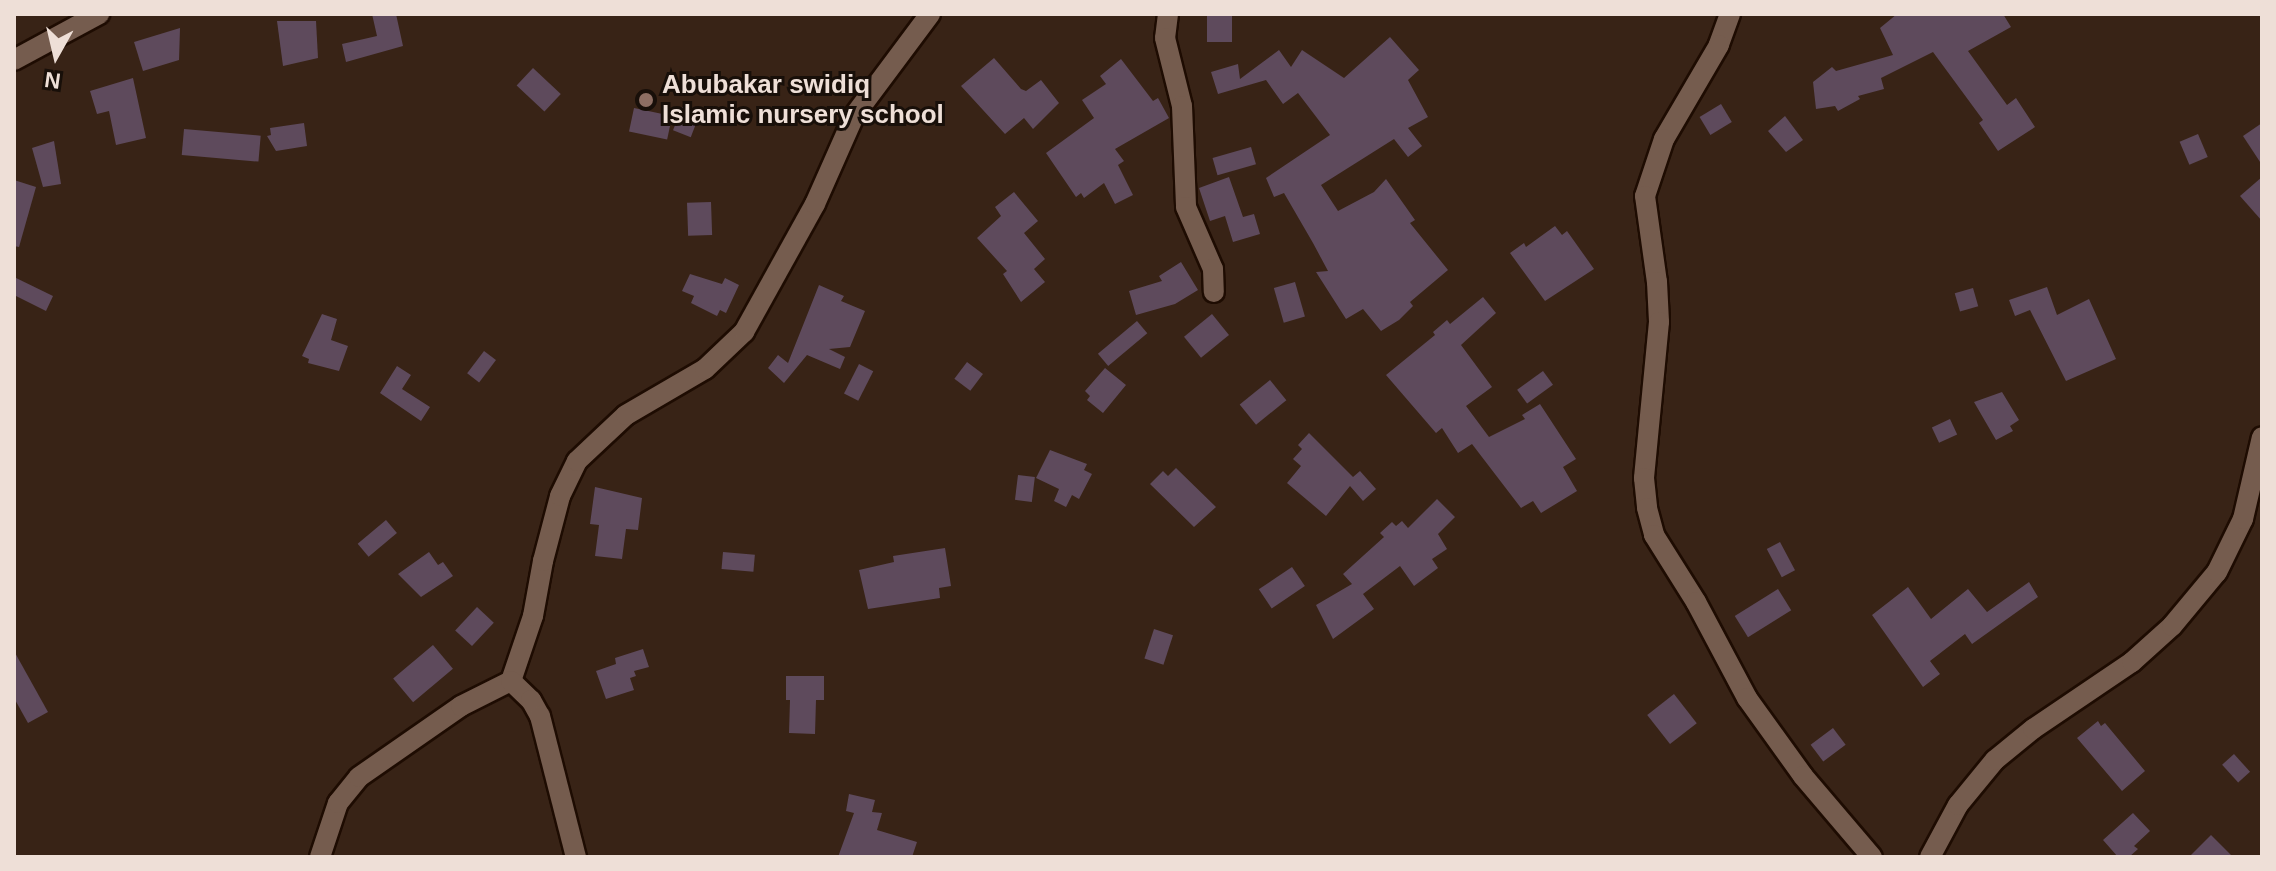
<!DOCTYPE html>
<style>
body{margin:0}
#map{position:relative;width:2276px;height:871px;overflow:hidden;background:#382316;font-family:Arial,sans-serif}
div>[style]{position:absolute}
.building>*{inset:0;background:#5e4a5c;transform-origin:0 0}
.roads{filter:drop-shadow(2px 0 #1e0c02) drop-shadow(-2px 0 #1e0c02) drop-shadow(0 2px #1e0c02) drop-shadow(0 -2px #1e0c02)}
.minor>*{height:20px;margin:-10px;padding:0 10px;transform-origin:10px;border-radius:10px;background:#755c4e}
.dots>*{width:22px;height:22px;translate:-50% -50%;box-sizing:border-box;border:4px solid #180f09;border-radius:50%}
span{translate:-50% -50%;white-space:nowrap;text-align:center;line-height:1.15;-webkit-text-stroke:6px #180f09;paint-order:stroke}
.poi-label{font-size:26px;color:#eedfd7;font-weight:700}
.left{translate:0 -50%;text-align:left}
.frame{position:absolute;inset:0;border:16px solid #eedfd7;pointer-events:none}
.north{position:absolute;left:16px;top:16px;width:80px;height:80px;-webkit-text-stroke:6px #180f09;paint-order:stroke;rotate:188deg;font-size:22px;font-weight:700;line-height:32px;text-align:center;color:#eedfd7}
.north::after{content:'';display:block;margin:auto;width:28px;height:36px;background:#eedfd7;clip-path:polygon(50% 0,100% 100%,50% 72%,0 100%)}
</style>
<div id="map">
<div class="building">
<i style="clip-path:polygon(372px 14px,396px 14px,403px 46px,346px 62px,342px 44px,377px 36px)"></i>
<i style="left:1207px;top:14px;width:25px;height:28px"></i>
<i style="clip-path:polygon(1897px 14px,2003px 14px,2011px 27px,1968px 51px,2007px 105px,2016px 98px,2035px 127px,1998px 151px,1979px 123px,1983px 120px,1933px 52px,1881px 78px,1884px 89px,1858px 96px,1860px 99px,1838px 111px,1835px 106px,1816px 109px,1813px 82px,1832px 67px,1836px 71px,1893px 55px,1880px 28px)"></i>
<i style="clip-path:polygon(277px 21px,316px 21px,318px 58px,283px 66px)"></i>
<i style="clip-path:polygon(180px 28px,179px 60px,143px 71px,134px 42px)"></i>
<i style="clip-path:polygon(1390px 37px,1419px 70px,1408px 80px,1428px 117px,1408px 128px,1422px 146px,1408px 157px,1394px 139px,1321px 185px,1338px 211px,1374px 192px,1386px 179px,1415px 220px,1410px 223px,1448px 270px,1410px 302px,1413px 306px,1399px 320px,1381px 331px,1363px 309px,1346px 319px,1316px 272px,1328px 271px,1313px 243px,1284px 193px,1274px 197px,1266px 178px,1330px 135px,1298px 93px,1283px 104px,1266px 80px,1218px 94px,1211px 72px,1238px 64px,1240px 79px,1279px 50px,1291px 67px,1302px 50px,1344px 78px)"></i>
<i style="clip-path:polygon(994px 58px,1021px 89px,1026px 91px,1041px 80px,1059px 103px,1033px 129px,1024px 118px,1005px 134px,961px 86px)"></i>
<i style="clip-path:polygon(1121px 59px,1153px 101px,1158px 98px,1169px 118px,1115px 149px,1124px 161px,1118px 165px,1133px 195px,1115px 204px,1104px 183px,1084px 198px,1081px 193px,1076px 197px,1046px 153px,1094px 118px,1082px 100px,1106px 84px,1100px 76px)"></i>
<i style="left:533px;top:68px;width:38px;height:24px;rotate:43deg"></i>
<i style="clip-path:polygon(133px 78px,146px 138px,116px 145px,109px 111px,97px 114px,90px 91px)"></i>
<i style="left:1721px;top:104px;width:21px;height:25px;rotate:59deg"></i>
<i style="left:682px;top:107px;width:19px;height:25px;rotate:21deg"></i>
<i style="left:634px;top:108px;width:39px;height:24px;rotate:12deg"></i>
<i style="clip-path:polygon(1785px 116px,1803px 140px,1786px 152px,1768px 131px)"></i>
<i style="clip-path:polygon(304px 123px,307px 146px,276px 151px,267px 136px,271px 135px,270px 128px)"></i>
<i style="clip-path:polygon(2262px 123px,2262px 165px,2243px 136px)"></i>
<i style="left:184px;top:129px;width:77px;height:26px;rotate:5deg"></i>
<i style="left:2198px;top:134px;width:25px;height:20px;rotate:67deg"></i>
<i style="clip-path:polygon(54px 141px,61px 184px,43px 187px,32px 148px)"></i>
<i style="left:1251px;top:147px;width:18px;height:40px;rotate:74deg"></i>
<i style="clip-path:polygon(1229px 177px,1243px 217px,1254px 214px,1260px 234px,1233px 242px,1225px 216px,1210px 221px,1199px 188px)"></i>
<i style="clip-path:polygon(2262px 177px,2262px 221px,2240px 196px)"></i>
<i style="clip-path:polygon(14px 180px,36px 187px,19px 247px,14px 246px)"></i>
<i style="clip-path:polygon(1014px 192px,1038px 221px,1024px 233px,1045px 259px,1034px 269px,1045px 282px,1021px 302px,1003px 274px,1007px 271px,977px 238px,1001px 216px,995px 207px)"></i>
<i style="left:711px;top:202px;width:33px;height:24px;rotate:88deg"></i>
<i style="clip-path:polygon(1555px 226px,1562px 235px,1567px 231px,1594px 269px,1545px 301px,1510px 253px,1524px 243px,1526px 247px)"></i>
<i style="clip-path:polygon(1181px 262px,1198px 290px,1175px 304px,1136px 315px,1129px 291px,1162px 281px,1159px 276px)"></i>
<i style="clip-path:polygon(690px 274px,722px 284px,725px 278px,739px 285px,726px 313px,720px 310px,717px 316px,691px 303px,694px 296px,682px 291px)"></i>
<i style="clip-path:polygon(14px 277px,53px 296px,46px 311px,14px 295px)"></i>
<i style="left:1295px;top:282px;width:36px;height:22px;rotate:74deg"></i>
<i style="clip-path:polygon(819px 285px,844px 296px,841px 301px,865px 311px,850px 347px,829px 349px,845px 357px,840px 369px,807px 355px,784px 383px,768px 368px,778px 355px,788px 363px)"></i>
<i style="clip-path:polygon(2047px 287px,2057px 315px,2089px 299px,2116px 359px,2066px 381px,2030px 310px,2015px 316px,2009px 300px)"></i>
<i style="left:1973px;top:288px;width:19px;height:19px;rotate:74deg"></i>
<i style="clip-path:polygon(1483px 297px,1496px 313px,1461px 345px,1492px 387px,1466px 406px,1489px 437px,1525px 419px,1522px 415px,1540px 404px,1576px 459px,1563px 467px,1577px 491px,1541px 513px,1533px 501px,1521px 508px,1472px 444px,1458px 453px,1442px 428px,1436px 433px,1386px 375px,1435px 335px,1433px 332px,1447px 320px,1450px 324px)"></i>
<i style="clip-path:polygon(322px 314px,337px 319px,331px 340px,348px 346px,339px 371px,308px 363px,309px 359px,302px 356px)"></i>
<i style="left:1212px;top:314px;width:27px;height:36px;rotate:51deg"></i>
<i style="left:1137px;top:321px;width:16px;height:51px;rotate:50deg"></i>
<i style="left:484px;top:351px;width:15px;height:28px;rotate:37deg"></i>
<i style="left:967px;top:362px;width:20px;height:21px;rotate:37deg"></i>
<i style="left:859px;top:364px;width:16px;height:33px;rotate:27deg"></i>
<i style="clip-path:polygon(397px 366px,411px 375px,402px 389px,430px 407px,421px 421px,380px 393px)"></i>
<i style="clip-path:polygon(1105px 368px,1126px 385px,1103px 413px,1087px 400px,1090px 396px,1085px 391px)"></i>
<i style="left:1543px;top:371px;width:17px;height:32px;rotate:54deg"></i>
<i style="left:1270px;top:380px;width:26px;height:39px;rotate:51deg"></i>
<i style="clip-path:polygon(2002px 392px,2019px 420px,2010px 426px,2013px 431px,1996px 440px,1974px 402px)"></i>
<i style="left:1950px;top:419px;width:17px;height:20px;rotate:65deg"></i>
<i style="clip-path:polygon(1309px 433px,1353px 477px,1360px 471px,1376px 489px,1363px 501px,1350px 486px,1326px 516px,1287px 483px,1301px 466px,1293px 459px,1302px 449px,1298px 445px)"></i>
<i style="clip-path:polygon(1050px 450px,1087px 464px,1084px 470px,1092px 474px,1079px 499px,1072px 495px,1066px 507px,1054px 501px,1059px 489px,1036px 478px)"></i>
<i style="clip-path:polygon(1176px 468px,1216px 507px,1194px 527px,1150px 484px,1163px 471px,1168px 476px)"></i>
<i style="left:1018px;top:475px;width:17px;height:25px;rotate:7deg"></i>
<i style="clip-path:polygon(595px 487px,642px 498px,638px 530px,626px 529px,622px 559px,595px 556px,599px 525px,590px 524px)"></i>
<i style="clip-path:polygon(1437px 499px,1455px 517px,1438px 534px,1447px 549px,1432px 559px,1438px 568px,1414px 586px,1400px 566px,1363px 594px,1374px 609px,1333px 639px,1316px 605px,1352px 584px,1343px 574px,1384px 537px,1380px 533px,1392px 522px,1396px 526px,1402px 521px,1408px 528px)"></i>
<i style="left:386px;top:520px;width:17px;height:37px;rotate:50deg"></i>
<i style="left:1780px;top:542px;width:32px;height:15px;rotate:62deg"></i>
<i style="clip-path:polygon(945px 548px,951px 586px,939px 588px,940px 598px,868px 609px,859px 570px,894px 562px,893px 556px)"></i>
<i style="clip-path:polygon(429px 552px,438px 565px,443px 562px,453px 576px,421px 597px,398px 574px)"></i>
<i style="left:723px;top:552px;width:32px;height:17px;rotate:5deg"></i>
<i style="left:1292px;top:567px;width:23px;height:40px;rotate:56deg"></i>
<i style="clip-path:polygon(2029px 582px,2038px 597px,1972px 644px,1965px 634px,1930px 661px,1940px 674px,1923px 687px,1872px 615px,1908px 587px,1931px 619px,1968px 589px,1987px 612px)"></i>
<i style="left:1778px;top:589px;width:25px;height:51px;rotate:58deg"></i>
<i style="left:477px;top:607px;width:23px;height:32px;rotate:43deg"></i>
<i style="left:1154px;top:629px;width:20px;height:31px;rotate:18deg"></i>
<i style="left:433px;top:645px;width:31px;height:52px;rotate:50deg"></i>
<i style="clip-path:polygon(643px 649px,649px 667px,634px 671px,636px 676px,630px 678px,634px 690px,606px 699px,596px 671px,616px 664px,615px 658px)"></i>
<i style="clip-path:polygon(14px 651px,48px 712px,28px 723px,14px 698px)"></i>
<i style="clip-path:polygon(786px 676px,824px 676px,824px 700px,816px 700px,815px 734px,789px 733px,790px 700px,786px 700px)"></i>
<i style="left:1674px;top:694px;width:37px;height:34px;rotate:52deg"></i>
<i style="clip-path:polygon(2098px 721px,2101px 726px,2105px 723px,2145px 771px,2122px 791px,2077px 738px)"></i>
<i style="left:1833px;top:728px;width:21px;height:28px;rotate:53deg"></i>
<i style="left:2234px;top:754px;width:24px;height:16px;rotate:48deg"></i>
<i style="clip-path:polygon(849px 794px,875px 800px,872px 812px,882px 813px,877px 830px,917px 842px,912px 857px,838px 857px,854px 813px,846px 811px)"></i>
<i style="clip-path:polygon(2133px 813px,2150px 831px,2134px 846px,2138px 849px,2129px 857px,2118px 857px,2103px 840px)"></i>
<i style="clip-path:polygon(2211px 835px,2233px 857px,2189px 857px)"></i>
</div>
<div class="roads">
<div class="minor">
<i style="left:1168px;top:14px;width:24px;rotate:97deg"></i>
<i style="left:1165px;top:38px;width:70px;rotate:76deg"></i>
<i style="left:1182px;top:106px;width:101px;rotate:87.7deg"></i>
<i style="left:1186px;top:207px;width:68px;rotate:66.5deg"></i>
<i style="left:1213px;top:269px;width:23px;rotate:88deg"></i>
<i style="left:1730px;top:14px;width:33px;rotate:110deg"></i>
<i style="left:1719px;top:45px;width:109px;rotate:120.3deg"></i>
<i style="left:1664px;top:139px;width:60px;rotate:108.4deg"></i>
<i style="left:1645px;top:196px;width:87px;rotate:82.1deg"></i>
<i style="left:1657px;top:282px;width:40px;rotate:87.1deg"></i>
<i style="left:1659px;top:322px;width:157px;rotate:95.5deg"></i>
<i style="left:1644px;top:478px;width:30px;rotate:84deg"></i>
<i style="left:1647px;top:508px;width:28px;rotate:75deg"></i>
<i style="left:1654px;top:535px;width:79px;rotate:57.9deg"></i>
<i style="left:1696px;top:602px;width:109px;rotate:62deg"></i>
<i style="left:1747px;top:698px;width:96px;rotate:54.3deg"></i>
<i style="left:1803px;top:776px;width:106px;rotate:49.6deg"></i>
<i style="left:14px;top:60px;width:97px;rotate:-28.4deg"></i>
<i style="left:511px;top:681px;width:69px;rotate:-71.3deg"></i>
<i style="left:533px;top:616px;width:56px;rotate:-79.7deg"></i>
<i style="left:543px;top:561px;width:67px;rotate:-75.3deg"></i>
<i style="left:560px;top:496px;width:39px;rotate:-64deg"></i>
<i style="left:577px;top:461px;width:67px;rotate:-43.2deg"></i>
<i style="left:626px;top:415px;width:91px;rotate:-30.2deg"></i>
<i style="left:705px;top:369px;width:54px;rotate:-43.5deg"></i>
<i style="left:744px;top:332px;width:146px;rotate:-61deg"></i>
<i style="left:815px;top:204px;width:96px;rotate:-66.1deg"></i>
<i style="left:854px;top:116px;width:127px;rotate:-53.3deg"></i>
<i style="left:320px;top:857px;width:57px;rotate:-71.6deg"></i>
<i style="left:338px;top:803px;width:33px;rotate:-51deg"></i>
<i style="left:359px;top:777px;width:124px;rotate:-34.8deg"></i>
<i style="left:461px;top:706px;width:56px;rotate:-26.6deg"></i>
<i style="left:511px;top:681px;width:28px;rotate:44deg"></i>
<i style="left:531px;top:700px;width:18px;rotate:61deg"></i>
<i style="left:540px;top:716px;width:146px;rotate:75.7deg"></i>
<i style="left:1930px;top:857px;width:59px;rotate:-61.7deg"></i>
<i style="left:1958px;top:805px;width:58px;rotate:-50.6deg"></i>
<i style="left:1995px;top:760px;width:49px;rotate:-39.2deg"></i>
<i style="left:2033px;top:729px;width:120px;rotate:-34.1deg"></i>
<i style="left:2132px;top:662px;width:54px;rotate:-42deg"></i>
<i style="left:2172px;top:626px;width:70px;rotate:-50.2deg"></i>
<i style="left:2217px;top:572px;width:59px;rotate:-63.9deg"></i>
<i style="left:2243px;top:519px;width:84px;rotate:-77deg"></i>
</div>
</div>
<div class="dots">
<i style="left:646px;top:100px;background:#8d6e63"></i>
</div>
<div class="poi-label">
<span class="left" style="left:662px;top:100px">Abubakar swidiq<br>Islamic nursery school</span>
</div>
<div class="frame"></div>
<div class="north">N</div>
</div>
